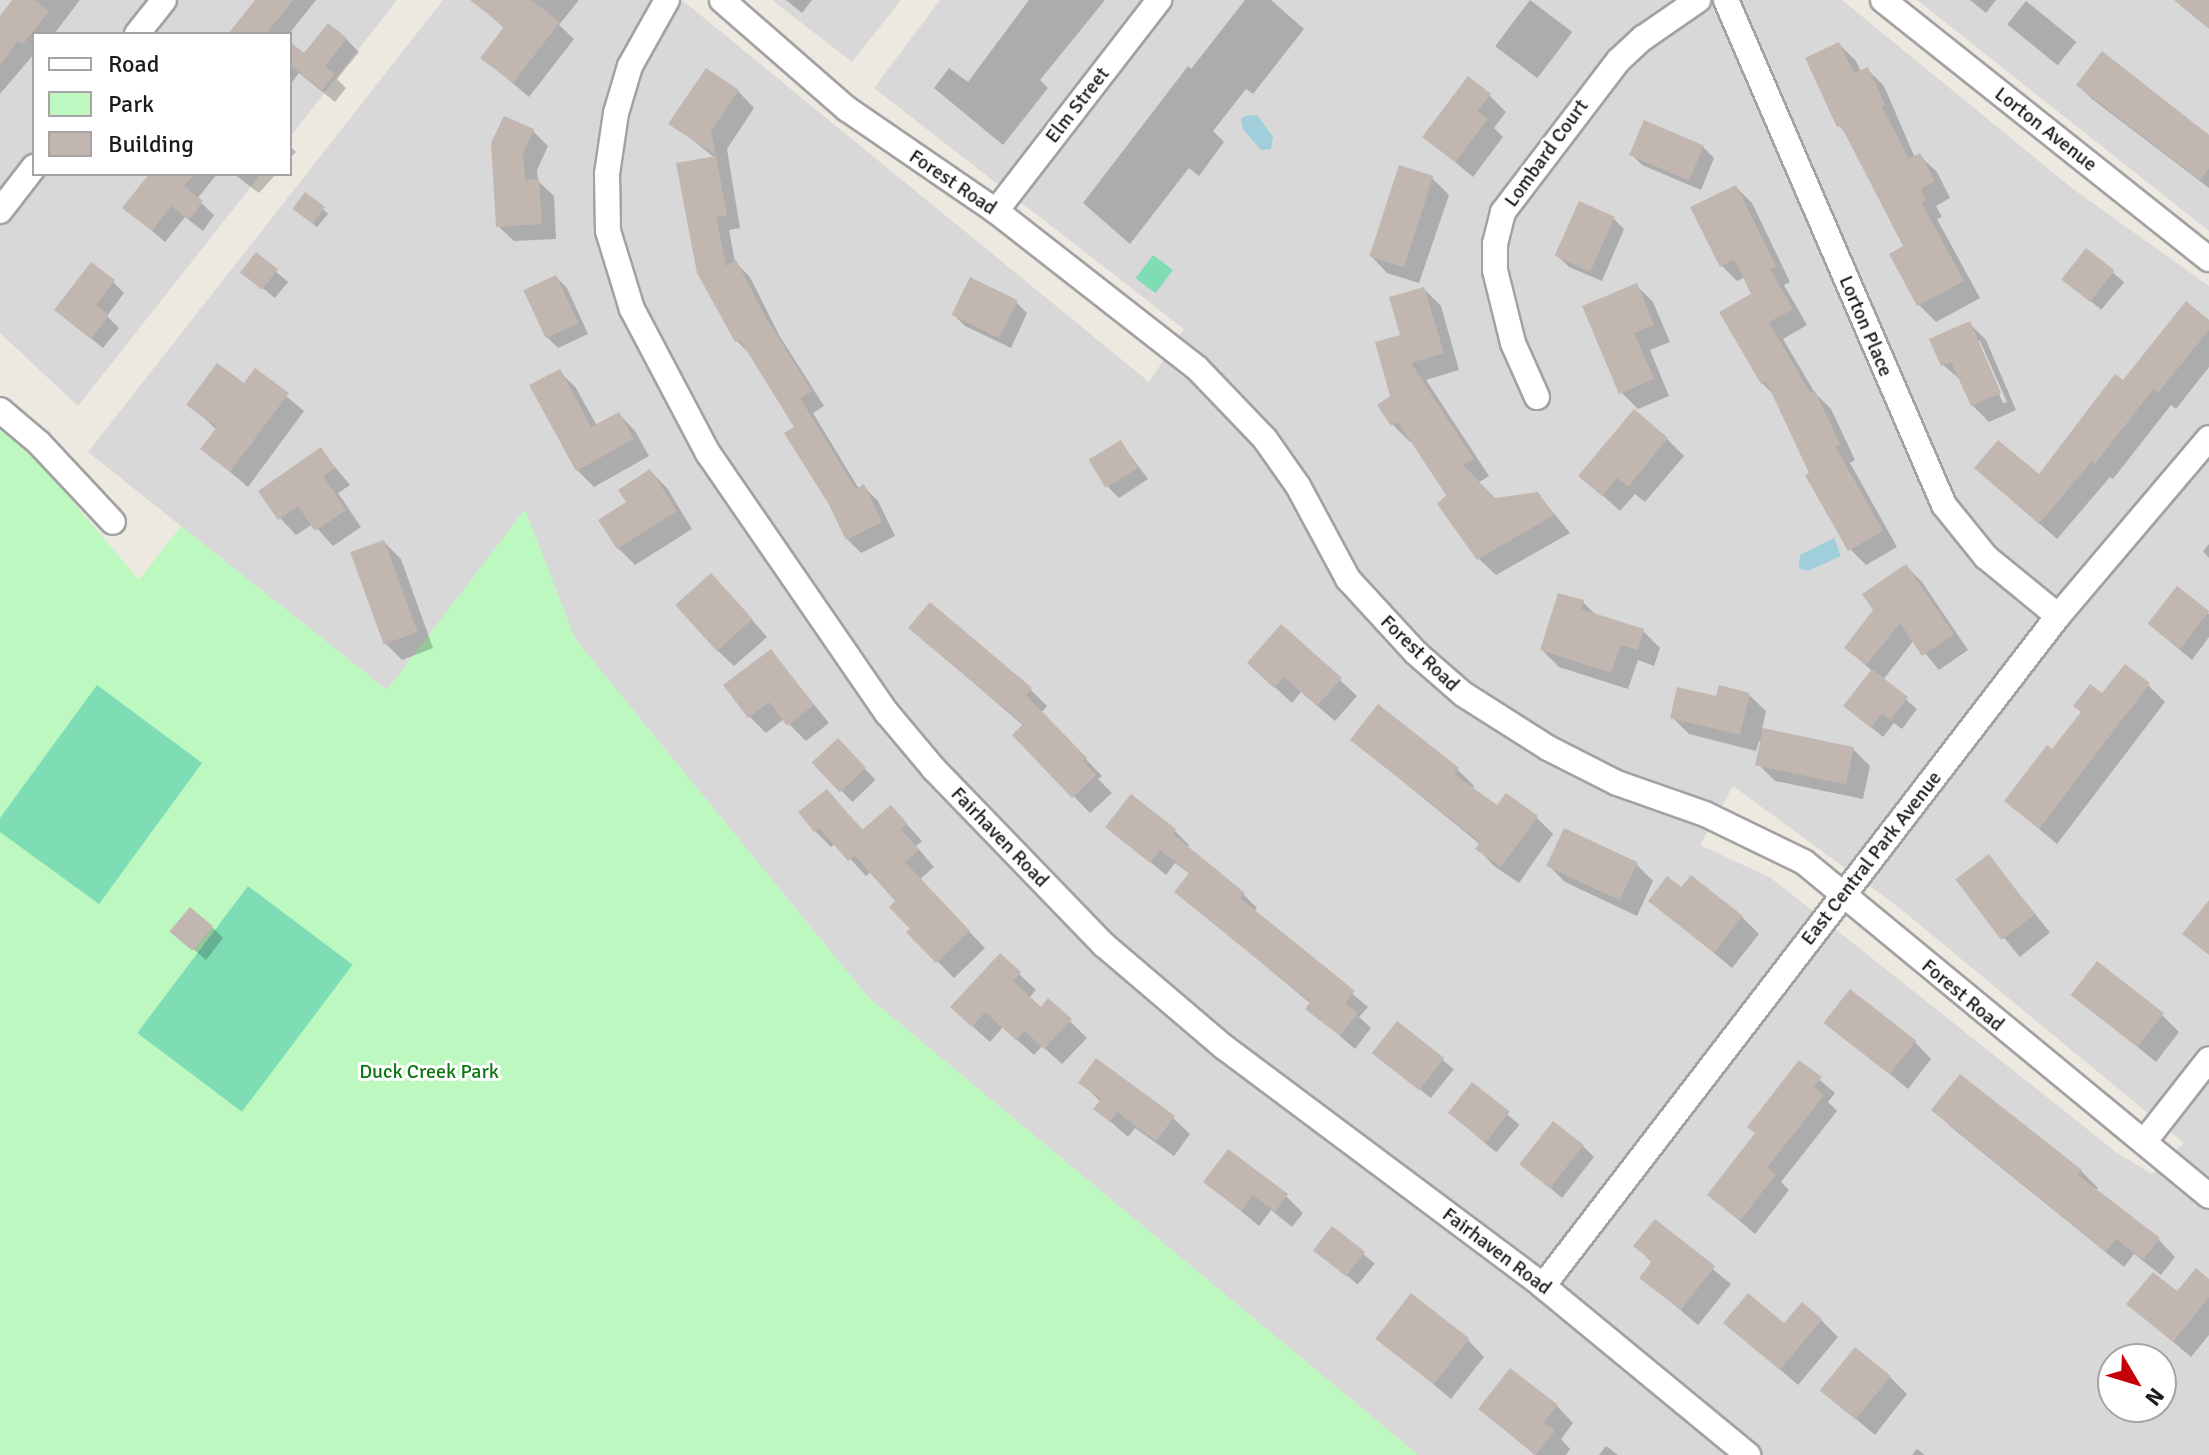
<!DOCTYPE html>
<style>
body{margin:0}
#map{position:relative;width:2209px;height:1455px;overflow:hidden;background:#ede8e0;font-family:Signika,sans-serif}
div>[style]{position:absolute}
.residential>*{inset:0;background:#d9d8d8}
.park>*{inset:0;background:#bcf8bf}
.pitch>*{inset:0;background:#7eddb5;transform-origin:0 0}
.water>*{inset:0;background:#a0cfdb}
.shadow>*{inset:0;background:#0003;transform-origin:0 0}
.building>*{inset:0;background:#c1b7b0;transform-origin:0 0}
.roads{filter:drop-shadow(2px 0 #a2a2a2) drop-shadow(-2px 0 #a2a2a2) drop-shadow(0 2px #a2a2a2) drop-shadow(0 -2px #a2a2a2)}
.minor>*{height:24px;margin:-12px;padding:0 12px;transform-origin:12px;border-radius:12px;background:#fff}
span{translate:-50% -50%;white-space:nowrap;text-align:center;line-height:1.15;-webkit-text-stroke:6px #fff;paint-order:stroke}
.street-label{font-size:20px;color:#1b1b1b}
.park-label{font-size:20px;color:#0b7711}
.legend{position:absolute;left:32px;top:32px;width:260px;height:144px;box-sizing:border-box;background:#fff;border:2px solid #a4a4a4;margin:0;padding:10px 14px;list-style:none;font-size:24px;color:#1b1b1b}
.legend li{display:flex;align-items:center;gap:16px;height:40px}
.legend b{width:40px;border:2px solid #a4a4a4}
.north{position:absolute;left:2097px;top:1343px;width:80px;height:80px;box-sizing:border-box;background:#fff;border:2px solid #a4a4a4;border-radius:50%;rotate:128deg;font-size:22px;font-weight:700;line-height:32px;text-align:center;color:#1b1b1b}
.north::after{content:'';display:block;margin:auto;width:28px;height:36px;background:#c50107;clip-path:polygon(50% 0,100% 100%,50% 72%,0 100%)}
</style>
<div id="map">
<div class="residential">
<i style="clip-path:polygon(0 0,397px 0,290px 137px,290px 34px,34px 34px,34px 174px,261px 174px,78px 406px,0 333px)"></i>
<i style="clip-path:polygon(evenodd,443px 0,682px 0,1149px 382px,1184px 329px,874px 88px,940px 0,1842px 0,2073px 189px,2209px 286px,2209px 1455px,1418px 1455px,868px 997px,575px 639px,525px 510px,387px 690px,88px 452px,443px 0,1733px 786px,1897px 906px,2184px 1143px,2152px 1174px,2116px 1152px,1771px 878px,1700px 845px,1733px 786px,443px 0,2113px 1359px,2161px 1359px,2161px 1407px,2113px 1407px,2113px 1359px)"></i>
<i style="clip-path:polygon(772px 0,901px 0,852px 62px)"></i>
<i style="clip-path:polygon(1917px 0,2209px 0,2209px 231px)"></i>
</div>
<div class="park">
<i style="clip-path:polygon(0 427px,53px 478px,139px 580px,181px 526px,387px 690px,525px 509px,575px 639px,868px 997px,1418px 1455px,0 1455px)"></i>
</div>
<div class="pitch">
<i style="left:1153px;top:255px;width:25px;height:29px;rotate:37deg"></i>
<i style="clip-path:polygon(97px 685px,202px 763px,99px 904px,0 832px,0 818px)"></i>
<i style="left:248px;top:886px;width:131px;height:184px;rotate:37deg"></i>
</div>
<div class="water">
<i style="clip-path:polygon(1249px 115px,1258px 116px,1273px 137px,1271px 149px,1261px 150px,1243px 129px,1241px 118px)"></i>
<i style="clip-path:polygon(1834px 538px,1841px 556px,1808px 571px,1799px 568px,1800px 555px)"></i>
</div>
<div class="shadow">
<i style="clip-path:polygon(15px 0,80px 0,54px 34px,34px 34px,34px 54px,0 94px,0 19px)"></i>
<i style="clip-path:polygon(257px 0,316px 0,289px 34px,232px 34px)"></i>
<i style="clip-path:polygon(579px 0,559px 25px,574px 39px,529px 97px,483px 58px,505px 29px,474px 0)"></i>
<i style="clip-path:polygon(786px 0,812px 0,802px 13px)"></i>
<i style="clip-path:polygon(1029px 0,1105px 0,1040px 80px,1048px 88px,1003px 145px,934px 88px,949px 68px,968px 82px)"></i>
<i style="clip-path:polygon(1245px 0,1271px 0,1304px 29px,1253px 94px,1246px 89px,1213px 131px,1224px 142px,1199px 176px,1189px 168px,1130px 244px,1083px 203px,1188px 66px,1191px 69px)"></i>
<i style="left:1530px;top:0;width:53px;height:58px;rotate:37deg"></i>
<i style="clip-path:polygon(1970px 0,1996px 0,1986px 13px)"></i>
<i style="left:2026px;top:1px;width:65px;height:30px;rotate:39deg"></i>
<i style="clip-path:polygon(346px 39px,359px 52px,337px 79px,346px 88px,335px 102px,299px 73px,290px 85px,290px 45px,304px 56px)"></i>
<i style="clip-path:polygon(1839px 44px,1856px 61px,1861px 72px,1867px 69px,1884px 86px,1915px 158px,1920px 156px,1937px 172px,1950px 198px,1936px 206px,1942px 217px,1937px 219px,1980px 298px,1936px 322px,1919px 305px,1892px 255px,1906px 247px,1849px 136px,1839px 126px)"></i>
<i style="clip-path:polygon(2078px 85px,2209px 138px,2209px 188px,2092px 99px)"></i>
<i style="clip-path:polygon(738px 91px,754px 108px,727px 149px,740px 228px,729px 230px,735px 262px,750px 277px,779px 335px,824px 406px,813px 413px,859px 489px,864px 487px,878px 501px,895px 536px,861px 553px,847px 539px,797px 427px,751px 355px,737px 341px,699px 272px,715px 158px,671px 123px)"></i>
<i style="clip-path:polygon(1489px 95px,1506px 112px,1494px 128px,1503px 137px,1473px 177px,1425px 137px)"></i>
<i style="clip-path:polygon(505px 118px,533px 131px,548px 146px,537px 170px,538px 181px,554px 196px,556px 239px,514px 241px,498px 226px)"></i>
<i style="clip-path:polygon(290px 146px,296px 152px,290px 158px)"></i>
<i style="clip-path:polygon(1703px 147px,1714px 158px,1701px 190px,1642px 165px,1631px 154px)"></i>
<i style="clip-path:polygon(151px 174px,217px 174px,197px 199px,214px 215px,203px 231px,185px 217px,165px 242px,125px 208px)"></i>
<i style="clip-path:polygon(234px 174px,276px 174px,259px 193px)"></i>
<i style="clip-path:polygon(1432px 178px,1449px 195px,1419px 283px,1387px 273px,1371px 256px)"></i>
<i style="clip-path:polygon(1736px 187px,1752px 203px,1790px 282px,1784px 285px,1807px 325px,1783px 339px,1815px 393px,1831px 409px,1855px 460px,1850px 463px,1897px 547px,1866px 565px,1850px 549px,1774px 395px,1762px 383px,1754px 294px,1745px 277px,1737px 281px,1721px 265px)"></i>
<i style="clip-path:polygon(323px 209px,328px 214px,317px 227px,300px 213px)"></i>
<i style="clip-path:polygon(1613px 218px,1624px 229px,1602px 281px,1569px 267px,1558px 256px)"></i>
<i style="left:2086px;top:250px;width:50px;height:36px;rotate:40deg"></i>
<i style="left:256px;top:255px;width:42px;height:21px;rotate:40deg"></i>
<i style="clip-path:polygon(556px 277px,567px 288px,588px 334px,558px 348px,547px 337px,526px 291px)"></i>
<i style="clip-path:polygon(113px 282px,124px 293px,107px 316px,119px 328px,103px 348px,56px 310px)"></i>
<i style="clip-path:polygon(1636px 285px,1653px 302px,1670px 342px,1650px 350px,1669px 396px,1638px 409px,1621px 392px)"></i>
<i style="clip-path:polygon(1424px 289px,1441px 306px,1459px 370px,1426px 380px,1489px 476px,1478px 483px,1495px 500px,1538px 494px,1570px 533px,1496px 575px,1479px 559px,1449px 495px,1412px 440px,1410px 442px,1393px 425px,1380px 406px,1393px 397px,1402px 336px)"></i>
<i style="clip-path:polygon(1016px 302px,1027px 313px,1011px 348px,965px 326px,954px 315px)"></i>
<i style="clip-path:polygon(2209px 322px,2209px 367px,2176px 409px,2171px 405px,2113px 479px,2110px 477px,2057px 539px,1976px 468px,2040px 477px,2123px 383px)"></i>
<i style="clip-path:polygon(evenodd,1969px 323px,1986px 340px,2016px 410px,1989px 422px,1972px 405px,1962px 381px,1943px 365px,1969px 323px,1976px 341px,1980px 341px,2007px 402px,2003px 403px,1976px 341px)"></i>
<i style="clip-path:polygon(255px 370px,304px 411px,248px 487px,203px 449px,217px 430px,189px 404px,244px 385px)"></i>
<i style="clip-path:polygon(559px 371px,576px 388px,597px 426px,619px 414px,635px 431px,649px 456px,594px 487px,577px 470px)"></i>
<i style="clip-path:polygon(1667px 439px,1684px 456px,1645px 502px,1635px 494px,1620px 511px,1581px 476px)"></i>
<i style="clip-path:polygon(1120px 442px,1148px 479px,1119px 498px,1108px 487px)"></i>
<i style="clip-path:polygon(321px 450px,350px 485px,338px 493px,361px 527px,333px 546px,313px 524px,296px 535px,280px 518px)"></i>
<i style="clip-path:polygon(650px 471px,667px 488px,692px 529px,635px 565px,618px 548px,629px 503px)"></i>
<i style="clip-path:polygon(384px 542px,401px 559px,433px 648px,402px 660px,385px 643px)"></i>
<i style="clip-path:polygon(2209px 544px,2209px 558px,2203px 551px)"></i>
<i style="clip-path:polygon(1906px 566px,1922px 582px,1968px 650px,1939px 670px,1914px 640px,1883px 680px,1917px 709px,1902px 729px,1894px 723px,1883px 737px,1845px 706px,1872px 671px,1846px 648px)"></i>
<i style="clip-path:polygon(2177px 589px,2209px 614px,2209px 637px,2192px 660px,2149px 624px)"></i>
<i style="clip-path:polygon(728px 592px,767px 637px,734px 666px,717px 650px)"></i>
<i style="clip-path:polygon(1583px 602px,1597px 616px,1643px 631px,1660px 648px,1654px 666px,1638px 660px,1628px 689px,1559px 667px,1542px 650px)"></i>
<i style="clip-path:polygon(930px 605px,1031px 690px,1047px 706px,1041px 713px,1102px 776px,1098px 779px,1112px 793px,1090px 813px,1014px 735px,1024px 726px,928px 644px)"></i>
<i style="clip-path:polygon(771px 651px,829px 723px,806px 741px,784px 719px,766px 733px,749px 716px)"></i>
<i style="clip-path:polygon(1249px 663px,1340px 680px,1357px 696px,1335px 721px,1301px 692px,1292px 703px)"></i>
<i style="clip-path:polygon(2148px 685px,2165px 702px,2057px 844px,2006px 801px,2102px 696px)"></i>
<i style="clip-path:polygon(1749px 695px,1766px 711px,1762px 730px,1853px 749px,1870px 766px,1863px 799px,1775px 781px,1758px 764px,1763px 742px,1759px 741px,1756px 751px,1689px 734px,1672px 717px,1718px 699px)"></i>
<i style="clip-path:polygon(1352px 740px,1457px 769px,1474px 786px,1472px 789px,1498px 808px,1536px 817px,1553px 834px,1519px 883px,1494px 866px,1478px 849px,1481px 845px)"></i>
<i style="left:838px;top:741px;width:54px;height:32px;rotate:46deg"></i>
<i style="clip-path:polygon(827px 791px,864px 831px,891px 807px,922px 841px,916px 846px,934px 867px,919px 880px,985px 948px,954px 978px,909px 932px,912px 929px,897px 901px,871px 871px,866px 876px,836px 843px,831px 847px,815px 831px)"></i>
<i style="clip-path:polygon(1132px 797px,1175px 831px,1189px 845px,1187px 848px,1243px 894px,1257px 908px,1254px 912px,1368px 1007px,1359px 1017px,1371px 1028px,1355px 1049px,1307px 1008px,1311px 1004px,1177px 892px,1190px 874px,1175px 863px,1166px 875px,1108px 827px)"></i>
<i style="left:1989px;top:857px;width:97px;height:39px;rotate:51deg"></i>
<i style="clip-path:polygon(1636px 864px,1653px 881px,1637px 916px,1565px 882px,1548px 865px)"></i>
<i style="clip-path:polygon(1681px 890px,1742px 917px,1759px 934px,1732px 968px,1651px 901px)"></i>
<i style="clip-path:polygon(212px 927px,223px 938px,206px 960px,173px 932px)"></i>
<i style="clip-path:polygon(1019px 974px,1036px 990px,1029px 998px,1041px 1010px,1070px 1021px,1087px 1038px,1062px 1064px,1042px 1046px,1034px 1055px,1003px 1027px,990px 1042px,970px 1024px)"></i>
<i style="clip-path:polygon(2074px 995px,2162px 1015px,2179px 1032px,2156px 1062px)"></i>
<i style="clip-path:polygon(1827px 1022px,1915px 1042px,1931px 1059px,1908px 1089px)"></i>
<i style="left:1398px;top:1024px;width:72px;height:37px;rotate:39deg"></i>
<i style="clip-path:polygon(1800px 1063px,1835px 1093px,1828px 1102px,1837px 1111px,1781px 1182px,1789px 1190px,1755px 1234px,1709px 1195px,1757px 1134px)"></i>
<i style="clip-path:polygon(1960px 1077px,2081px 1171px,2098px 1188px,2096px 1191px,2159px 1240px,2175px 1257px,2161px 1275px,2134px 1254px,2124px 1267px,1951px 1127px,1934px 1110px)"></i>
<i style="clip-path:polygon(1081px 1083px,1173px 1118px,1190px 1134px,1174px 1156px,1135px 1128px,1128px 1137px,1096px 1109px,1101px 1102px)"></i>
<i style="left:1472px;top:1085px;width:62px;height:36px;rotate:40deg"></i>
<i style="clip-path:polygon(1583px 1146px,1594px 1157px,1562px 1198px,1522px 1164px)"></i>
<i style="clip-path:polygon(1206px 1182px,1286px 1196px,1303px 1213px,1292px 1227px,1271px 1210px,1259px 1226px)"></i>
<i style="clip-path:polygon(1655px 1222px,1731px 1284px,1698px 1325px,1642px 1278px,1653px 1264px,1636px 1246px)"></i>
<i style="left:1332px;top:1229px;width:55px;height:27px;rotate:39deg"></i>
<i style="clip-path:polygon(2209px 1281px,2209px 1335px,2191px 1357px,2129px 1304px,2177px 1294px)"></i>
<i style="clip-path:polygon(1821px 1320px,1838px 1337px,1798px 1385px,1726px 1323px,1784px 1325px)"></i>
<i style="clip-path:polygon(1378px 1338px,1468px 1340px,1484px 1357px,1451px 1399px)"></i>
<i style="clip-path:polygon(1890px 1377px,1907px 1394px,1875px 1435px,1823px 1391px)"></i>
<i style="clip-path:polygon(1557px 1406px,1573px 1423px,1561px 1439px,1570px 1449px,1566px 1455px,1535px 1455px,1480px 1409px)"></i>
<i style="clip-path:polygon(1606px 1446px,1618px 1455px,1599px 1455px)"></i>
<i style="clip-path:polygon(1917px 1449px,1925px 1455px,1912px 1455px)"></i>
</div>
<div class="building">
<i style="clip-path:polygon(12px 0,35px 0,49px 11px,23px 44px,18px 41px,0 65px,0 16px)"></i>
<i style="clip-path:polygon(255px 0,293px 0,266px 34px,228px 34px)"></i>
<i style="clip-path:polygon(470px 0,531px 0,560px 22px,513px 83px,480px 58px,504px 27px)"></i>
<i style="clip-path:polygon(2174px 0,2209px 0,2209px 29px)"></i>
<i style="clip-path:polygon(328px 23px,347px 38px,325px 66px,335px 74px,322px 90px,290px 65px,290px 42px,304px 53px)"></i>
<i style="clip-path:polygon(1839px 42px,1854px 73px,1868px 67px,1885px 105px,1882px 107px,1909px 159px,1920px 153px,1935px 181px,1921px 189px,1926px 200px,1921px 202px,1964px 281px,1917px 306px,1889px 254px,1903px 246px,1841px 126px,1837px 127px,1805px 58px)"></i>
<i style="clip-path:polygon(2102px 51px,2209px 135px,2209px 168px,2200px 180px,2076px 85px)"></i>
<i style="clip-path:polygon(706px 68px,739px 90px,711px 131px,716px 155px,668px 124px)"></i>
<i style="clip-path:polygon(1468px 76px,1491px 94px,1477px 111px,1488px 119px,1455px 162px,1422px 137px)"></i>
<i style="clip-path:polygon(504px 116px,534px 129px,523px 154px,525px 180px,539px 179px,542px 224px,496px 227px,491px 143px)"></i>
<i style="left:1644px;top:120px;width:65px;height:38px;rotate:23deg"></i>
<i style="clip-path:polygon(716px 156px,727px 215px,716px 217px,726px 266px,736px 260px,766px 318px,812px 391px,800px 398px,856px 489px,864px 484px,882px 522px,846px 540px,828px 503px,784px 433px,794px 427px,740px 340px,735px 342px,697px 273px,676px 163px)"></i>
<i style="left:1399px;top:165px;width:36px;height:96px;rotate:18deg"></i>
<i style="clip-path:polygon(149px 174px,194px 174px,184px 186px,203px 201px,189px 220px,171px 206px,152px 231px,122px 208px)"></i>
<i style="clip-path:polygon(1736px 185px,1776px 266px,1770px 269px,1793px 309px,1769px 322px,1810px 393px,1815px 391px,1840px 444px,1835px 446px,1883px 531px,1848px 551px,1805px 475px,1809px 473px,1766px 381px,1761px 384px,1719px 312px,1751px 294px,1734px 259px,1720px 267px,1690px 207px)"></i>
<i style="left:305px;top:192px;width:25px;height:21px;rotate:37deg"></i>
<i style="left:1579px;top:201px;width:39px;height:60px;rotate:24deg"></i>
<i style="left:2086px;top:248px;width:36px;height:40px;rotate:38deg"></i>
<i style="left:256px;top:252px;width:28px;height:26px;rotate:38deg"></i>
<i style="clip-path:polygon(91px 262px,115px 280px,96px 305px,109px 315px,91px 339px,54px 310px)"></i>
<i style="left:556px;top:275px;width:53px;height:36px;rotate:65deg"></i>
<i style="left:970px;top:277px;width:53px;height:42px;rotate:26deg"></i>
<i style="clip-path:polygon(1637px 283px,1654px 325px,1634px 333px,1654px 379px,1619px 394px,1582px 306px)"></i>
<i style="clip-path:polygon(1424px 287px,1444px 353px,1411px 363px,1474px 459px,1463px 465px,1495px 498px,1538px 492px,1554px 515px,1477px 560px,1437px 504px,1446px 495px,1398px 422px,1391px 426px,1377px 405px,1390px 396px,1375px 342px,1400px 335px,1389px 297px)"></i>
<i style="clip-path:polygon(2186px 301px,2209px 320px,2209px 330px,2158px 393px,2153px 389px,2095px 464px,2092px 461px,2039px 524px,1974px 468px,1998px 440px,2039px 474px,2115px 374px,2123px 380px)"></i>
<i style="clip-path:polygon(1970px 321px,2001px 393px,1971px 406px,1951px 362px,1941px 366px,1929px 339px)"></i>
<i style="clip-path:polygon(217px 363px,244px 383px,255px 368px,289px 393px,230px 472px,200px 449px,217px 427px,186px 405px)"></i>
<i style="clip-path:polygon(560px 369px,591px 427px,619px 412px,634px 439px,576px 471px,529px 385px)"></i>
<i style="clip-path:polygon(1634px 409px,1668px 438px,1628px 487px,1617px 478px,1602px 496px,1578px 476px)"></i>
<i style="left:1121px;top:440px;width:33px;height:38px;rotate:59deg"></i>
<i style="clip-path:polygon(321px 447px,335px 468px,323px 476px,346px 510px,315px 531px,298px 506px,278px 520px,258px 491px)"></i>
<i style="clip-path:polygon(650px 469px,677px 511px,617px 549px,598px 520px,626px 502px,618px 490px)"></i>
<i style="left:384px;top:540px;width:98px;height:36px;rotate:70deg"></i>
<i style="clip-path:polygon(1906px 564px,1954px 634px,1922px 656px,1900px 623px,1866px 665px,1844px 648px,1873px 610px,1862px 594px)"></i>
<i style="left:711px;top:573px;width:62px;height:48px;rotate:48deg"></i>
<i style="left:2177px;top:586px;width:41px;height:48px;rotate:38deg"></i>
<i style="clip-path:polygon(1558px 593px,1584px 600px,1581px 609px,1644px 629px,1638px 650px,1621px 645px,1611px 673px,1540px 650px)"></i>
<i style="clip-path:polygon(930px 602px,1032px 688px,1026px 695px,1087px 758px,1083px 761px,1096px 775px,1072px 798px,1012px 735px,1023px 724px,908px 628px)"></i>
<i style="clip-path:polygon(1281px 624px,1342px 678px,1317px 706px,1284px 677px,1274px 688px,1247px 663px)"></i>
<i style="clip-path:polygon(771px 649px,814px 705px,787px 726px,769px 702px,748px 718px,723px 685px)"></i>
<i style="clip-path:polygon(2125px 664px,2150px 683px,2039px 829px,2004px 801px,2047px 745px,2052px 749px,2081px 712px,2073px 706px,2090px 684px,2102px 693px)"></i>
<i style="clip-path:polygon(1872px 669px,1908px 697px,1890px 720px,1882px 713px,1871px 728px,1843px 706px)"></i>
<i style="clip-path:polygon(1719px 685px,1750px 693px,1740px 735px,1670px 718px,1677px 687px,1716px 696px)"></i>
<i style="clip-path:polygon(1378px 704px,1459px 768px,1454px 774px,1497px 805px,1506px 793px,1538px 816px,1501px 867px,1475px 849px,1480px 842px,1350px 740px)"></i>
<i style="left:1763px;top:728px;width:93px;height:38px;rotate:12deg"></i>
<i style="left:838px;top:738px;width:41px;height:36px;rotate:47deg"></i>
<i style="clip-path:polygon(827px 789px,862px 830px,891px 805px,907px 823px,901px 829px,919px 850px,905px 862px,970px 931px,936px 963px,906px 932px,910px 929px,889px 907px,895px 901px,855px 856px,848px 861px,819px 828px,814px 832px,798px 812px)"></i>
<i style="clip-path:polygon(1131px 794px,1176px 829px,1173px 834px,1245px 893px,1240px 898px,1355px 991px,1345px 1003px,1358px 1013px,1340px 1036px,1305px 1009px,1310px 1002px,1174px 892px,1189px 873px,1160px 850px,1150px 863px,1105px 827px)"></i>
<i style="left:1564px;top:828px;width:81px;height:42px;rotate:25deg"></i>
<i style="left:1989px;top:854px;width:76px;height:42px;rotate:53deg"></i>
<i style="clip-path:polygon(1691px 875px,1743px 916px,1714px 953px,1648px 901px,1667px 876px,1681px 887px)"></i>
<i style="clip-path:polygon(2209px 900px,2209px 955px,2182px 934px)"></i>
<i style="left:190px;top:907px;width:30px;height:32px;rotate:40deg"></i>
<i style="clip-path:polygon(1000px 953px,1021px 972px,1013px 981px,1041px 1007px,1048px 998px,1072px 1019px,1044px 1049px,1025px 1031px,1016px 1040px,985px 1012px,972px 1027px,950px 1007px)"></i>
<i style="left:2097px;top:961px;width:85px;height:43px;rotate:38deg"></i>
<i style="left:1850px;top:989px;width:84px;height:43px;rotate:38deg"></i>
<i style="left:1397px;top:1021px;width:60px;height:41px;rotate:38deg"></i>
<i style="clip-path:polygon(1096px 1058px,1175px 1116px,1156px 1141px,1117px 1112px,1110px 1122px,1093px 1109px,1101px 1099px,1078px 1083px)"></i>
<i style="clip-path:polygon(1799px 1060px,1822px 1077px,1814px 1087px,1824px 1095px,1767px 1168px,1776px 1174px,1740px 1221px,1707px 1195px,1755px 1133px,1747px 1127px)"></i>
<i style="clip-path:polygon(1960px 1074px,2082px 1170px,2078px 1175px,2160px 1238px,2143px 1260px,2116px 1239px,2106px 1252px,1931px 1110px)"></i>
<i style="left:1472px;top:1082px;width:48px;height:39px;rotate:38deg"></i>
<i style="left:1553px;top:1121px;width:39px;height:55px;rotate:38deg"></i>
<i style="clip-path:polygon(1228px 1149px,1288px 1194px,1275px 1212px,1253px 1195px,1241px 1211px,1203px 1182px)"></i>
<i style="clip-path:polygon(1655px 1219px,1715px 1266px,1681px 1310px,1639px 1278px,1652px 1261px,1633px 1246px)"></i>
<i style="left:1332px;top:1226px;width:42px;height:31px;rotate:38deg"></i>
<i style="clip-path:polygon(2196px 1268px,2209px 1279px,2209px 1297px,2173px 1342px,2126px 1304px,2153px 1272px,2177px 1291px)"></i>
<i style="left:1411px;top:1293px;width:74px;height:58px;rotate:38deg"></i>
<i style="clip-path:polygon(1748px 1293px,1784px 1323px,1802px 1302px,1822px 1319px,1780px 1370px,1723px 1323px)"></i>
<i style="left:1855px;top:1347px;width:46px;height:56px;rotate:39deg"></i>
<i style="clip-path:polygon(1510px 1368px,1558px 1405px,1544px 1422px,1555px 1431px,1536px 1455px,1478px 1409px)"></i>
</div>
<div class="roads">
<div class="minor">
<i style="left:667px;top:0;width:76px;rotate:119.3deg"></i>
<i style="left:630px;top:66px;width:49px;rotate:106.6deg"></i>
<i style="left:616px;top:113px;width:62px;rotate:98.4deg"></i>
<i style="left:607px;top:174px;width:57px;rotate:89deg"></i>
<i style="left:608px;top:231px;width:82px;rotate:72.9deg"></i>
<i style="left:632px;top:309px;width:163px;rotate:62.2deg"></i>
<i style="left:708px;top:453px;width:316px;rotate:55.5deg"></i>
<i style="left:887px;top:713px;width:73px;rotate:50deg"></i>
<i style="left:934px;top:769px;width:245px;rotate:46deg"></i>
<i style="left:1104px;top:945px;width:157px;rotate:40.4deg"></i>
<i style="left:1224px;top:1047px;width:399px;rotate:36.8deg"></i>
<i style="left:1543px;top:1286px;width:266px;rotate:39.5deg"></i>
<i style="left:722px;top:0;width:166px;rotate:41.1deg"></i>
<i style="left:847px;top:109px;width:181px;rotate:34.4deg"></i>
<i style="left:996px;top:211px;width:255px;rotate:38deg"></i>
<i style="left:1197px;top:368px;width:98px;rotate:46.2deg"></i>
<i style="left:1265px;top:439px;width:57px;rotate:54.9deg"></i>
<i style="left:1298px;top:486px;width:106px;rotate:61.7deg"></i>
<i style="left:1348px;top:579px;width:100px;rotate:47.4deg"></i>
<i style="left:1416px;top:653px;width:62px;rotate:41.1deg"></i>
<i style="left:1463px;top:694px;width:101px;rotate:32.4deg"></i>
<i style="left:1548px;top:748px;width:77px;rotate:26.9deg"></i>
<i style="left:1617px;top:783px;width:93px;rotate:19.4deg"></i>
<i style="left:1705px;top:814px;width:110px;rotate:25.9deg"></i>
<i style="left:1804px;top:862px;width:525px;rotate:39.51deg"></i>
<i style="left:1726px;top:0;width:550px;rotate:66.65deg"></i>
<i style="left:1944px;top:505px;width:67px;rotate:51.1deg"></i>
<i style="left:1986px;top:557px;width:93px;rotate:39.3deg"></i>
<i style="left:1883px;top:0;width:416px;rotate:38.5deg"></i>
<i style="left:137px;top:34px;width:43px;rotate:-51.5deg"></i>
<i style="left:0;top:211px;width:56px;rotate:-52.3deg"></i>
<i style="left:996px;top:211px;width:267px;rotate:-52.3deg"></i>
<i style="left:1537px;top:397px;width:59px;rotate:-114deg"></i>
<i style="left:1513px;top:343px;width:75px;rotate:-103.9deg"></i>
<i style="left:1495px;top:270px;width:26px;rotate:-90deg"></i>
<i style="left:1495px;top:244px;width:33px;rotate:-76deg"></i>
<i style="left:1503px;top:212px;width:191px;rotate:-52.7deg"></i>
<i style="left:1619px;top:60px;width:33px;rotate:-43deg"></i>
<i style="left:1643px;top:38px;width:67px;rotate:-34.6deg"></i>
<i style="left:0;top:410px;width:51px;rotate:40.2deg"></i>
<i style="left:39px;top:443px;width:108px;rotate:46.9deg"></i>
<i style="left:2144px;top:1142px;width:105px;rotate:-51.9deg"></i>
<i style="left:1543px;top:1286px;width:845px;rotate:-52.45deg"></i>
<i style="left:2058px;top:616px;width:233px;rotate:-49.7deg"></i>
</div>
</div>
<div class="street-label">
<span style="left:1077px;top:105px;rotate:-52deg">Elm Street</span>
<span style="left:2046px;top:129px;rotate:38deg">Lorton Avenue</span>
<span style="left:1546px;top:153px;rotate:-54deg">Lombard Court</span>
<span style="left:953px;top:182px;rotate:34deg">Forest Road</span>
<span style="left:1866px;top:326px;rotate:67deg">Lorton Place</span>
<span style="left:1420px;top:653px;rotate:44deg">Forest Road</span>
<span style="left:1000px;top:837px;rotate:46deg">Fairhaven Road</span>
<span style="left:1871px;top:858px;rotate:-52deg">East Central Park Avenue</span>
<span style="left:1963px;top:995px;rotate:40deg">Forest Road</span>
<span style="left:1497px;top:1251px;rotate:37deg">Fairhaven Road</span>
</div>
<div class="park-label">
<span style="left:429px;top:1071px">Duck Creek Park</span>
</div>
<ul class="legend">
<li><b style="height:10px;background:#fff"></b>Road</li>
<li><b style="height:22px;background:#bcf8bf"></b>Park</li>
<li><b style="height:22px;background:#c1b7b0"></b>Building</li>
</ul>
<div class="north">N</div>
</div>
